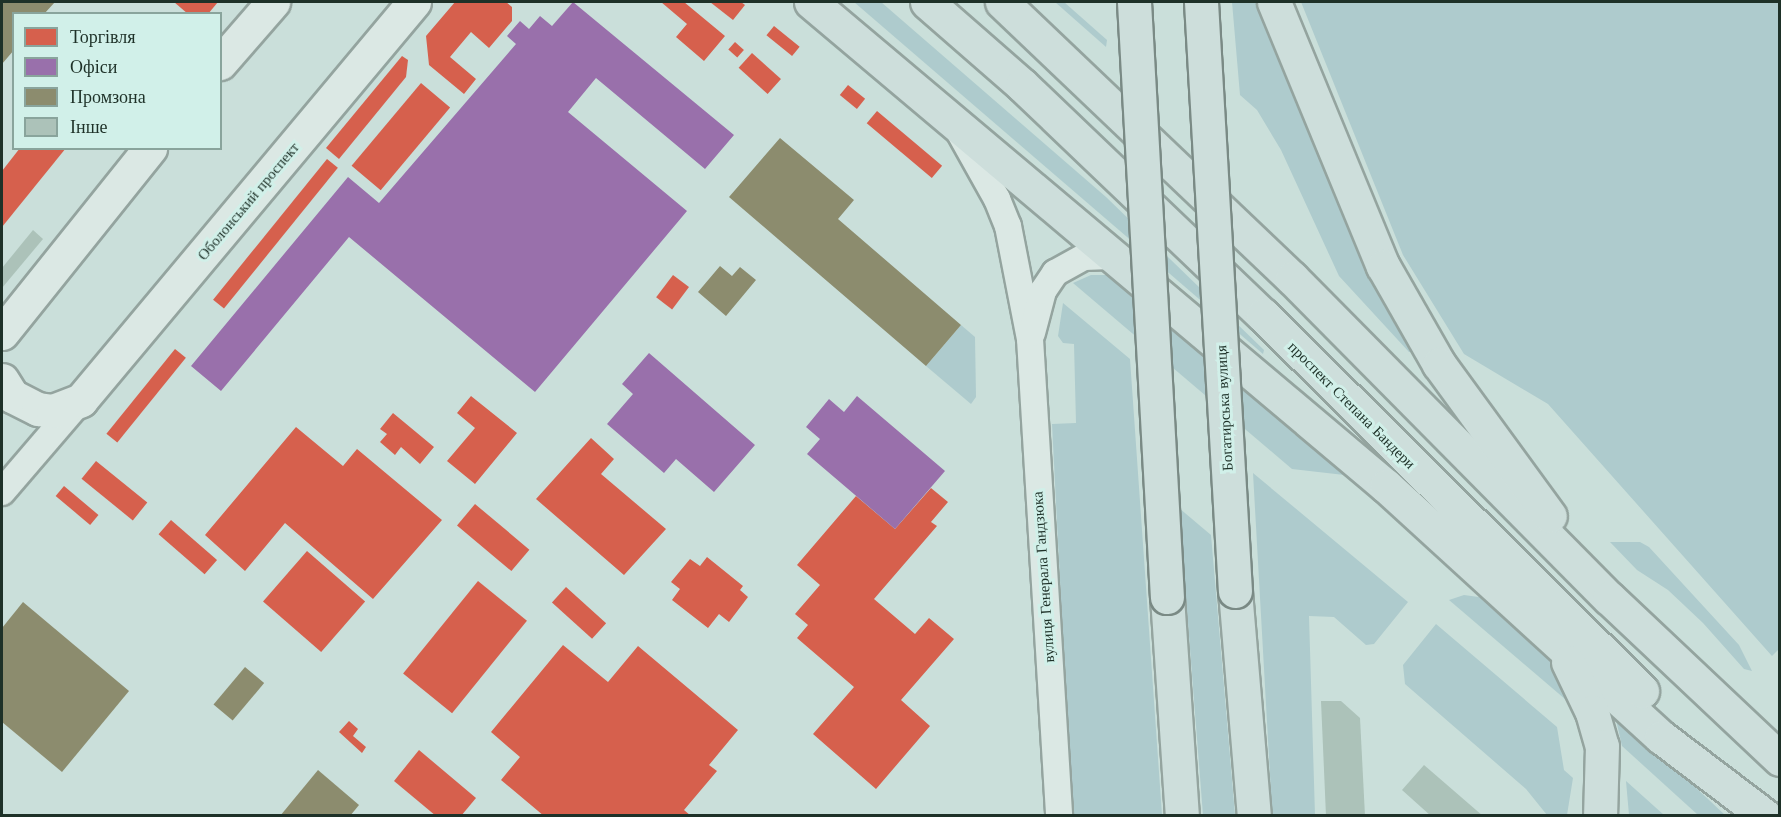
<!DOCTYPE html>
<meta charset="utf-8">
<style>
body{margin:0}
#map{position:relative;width:1781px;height:817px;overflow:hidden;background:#cadfda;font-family:"Libre Baskerville",serif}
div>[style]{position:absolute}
.green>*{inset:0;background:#aecbcd}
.shops>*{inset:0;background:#d6604d;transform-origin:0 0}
.offices>*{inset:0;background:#9970ab}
.industry>*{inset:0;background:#8c8c6e;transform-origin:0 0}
.building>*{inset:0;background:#acc2b9}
.roads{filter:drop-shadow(2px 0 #94a49f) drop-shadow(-2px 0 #94a49f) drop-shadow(0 2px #94a49f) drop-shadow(0 -2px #94a49f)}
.minor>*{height:26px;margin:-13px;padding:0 13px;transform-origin:13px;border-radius:13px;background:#dbe8e4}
.secondary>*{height:33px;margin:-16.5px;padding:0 16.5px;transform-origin:16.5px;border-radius:16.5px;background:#dbe8e4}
.primary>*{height:33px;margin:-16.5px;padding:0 16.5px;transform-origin:16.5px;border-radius:16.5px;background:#cddedb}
.bridges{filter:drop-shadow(2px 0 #7a8a85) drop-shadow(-2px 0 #7a8a85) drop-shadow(0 2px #7a8a85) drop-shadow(0 -2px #7a8a85)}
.primary-bridge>*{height:33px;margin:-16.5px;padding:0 16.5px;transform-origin:16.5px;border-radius:16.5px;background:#cddedb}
span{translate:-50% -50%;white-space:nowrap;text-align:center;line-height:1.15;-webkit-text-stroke:6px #d1f0e9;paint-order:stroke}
.street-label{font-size:15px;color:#1e3128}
.frame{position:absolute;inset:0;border:3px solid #1e3128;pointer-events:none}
.legend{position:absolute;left:12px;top:12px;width:210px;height:138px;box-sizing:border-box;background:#d1f0e9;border:2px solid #89a49c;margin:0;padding:8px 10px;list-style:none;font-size:18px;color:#1e3128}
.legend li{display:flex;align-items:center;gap:12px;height:30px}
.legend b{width:30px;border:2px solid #89a49c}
</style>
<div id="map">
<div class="green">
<i style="clip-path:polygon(854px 2px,881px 2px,1106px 197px,1264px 350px,1263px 354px)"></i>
<i style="clip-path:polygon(1055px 2px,1064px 2px,1107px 40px,1106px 47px)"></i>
<i style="clip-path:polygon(1232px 2px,1265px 2px,1420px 353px,1409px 352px,1339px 276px,1281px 150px,1257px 110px,1240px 95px)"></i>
<i style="clip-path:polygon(1301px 2px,1779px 2px,1780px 648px,1772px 656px,1548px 404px,1464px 354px,1403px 255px)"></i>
<i style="clip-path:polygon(1091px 275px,1109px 275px,1123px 281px,1353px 476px,1292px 469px,1073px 283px)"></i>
<i style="clip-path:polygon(1063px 303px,1130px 359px,1162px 815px,1072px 815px,1052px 424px,1076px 423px,1074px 344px,1063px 343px,1058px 336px)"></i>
<i style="clip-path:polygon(961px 325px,975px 337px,976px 397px,971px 404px,926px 366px)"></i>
<i style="clip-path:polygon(1253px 473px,1408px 602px,1374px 644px,1366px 645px,1334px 617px,1309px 616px,1315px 815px,1273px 815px,1272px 811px)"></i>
<i style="clip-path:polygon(1179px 508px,1211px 535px,1235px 815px,1203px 815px)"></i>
<i style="clip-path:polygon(1610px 542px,1640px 542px,1649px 547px,1739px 645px,1752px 671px,1744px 669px,1703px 623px,1668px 590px,1637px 570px)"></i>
<i style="clip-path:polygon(1464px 595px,1486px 598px,1553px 657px,1579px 711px,1449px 600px)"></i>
<i style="clip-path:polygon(1436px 624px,1557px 727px,1564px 770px,1573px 778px,1567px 815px,1547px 815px,1526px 789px,1405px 684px,1403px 665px)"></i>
<i style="clip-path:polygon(1614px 711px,1725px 815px,1698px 815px,1622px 746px)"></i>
<i style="clip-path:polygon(1626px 781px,1664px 815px,1629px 815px)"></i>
</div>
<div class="shops">
<i style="clip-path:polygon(174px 2px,218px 2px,208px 14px,188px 14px)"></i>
<i style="clip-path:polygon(455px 2px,506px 2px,512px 7px,512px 21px,489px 48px,471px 32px,450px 57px,476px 79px,464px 94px,429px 65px,426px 36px)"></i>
<i style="clip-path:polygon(661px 2px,684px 2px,725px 36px,704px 61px,676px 37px,687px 24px)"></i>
<i style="clip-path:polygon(710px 2px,741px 2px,745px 5px,733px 20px)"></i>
<i style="left:774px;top:26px;width:33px;height:12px;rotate:39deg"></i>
<i style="left:735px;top:42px;width:12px;height:10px;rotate:42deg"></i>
<i style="left:752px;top:53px;width:39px;height:20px;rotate:42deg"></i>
<i style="clip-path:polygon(402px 56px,408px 60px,406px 77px,339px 159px,326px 148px)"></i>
<i style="left:421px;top:83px;width:38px;height:108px;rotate:40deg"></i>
<i style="left:848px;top:85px;width:22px;height:13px;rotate:39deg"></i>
<i style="left:877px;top:111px;width:85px;height:16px;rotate:40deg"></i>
<i style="clip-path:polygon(20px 148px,66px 148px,2px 227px,2px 171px)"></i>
<i style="left:327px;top:159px;width:14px;height:181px;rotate:39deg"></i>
<i style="left:673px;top:275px;width:20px;height:28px;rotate:37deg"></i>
<i style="left:175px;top:349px;width:14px;height:109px;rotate:39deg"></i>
<i style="clip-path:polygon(471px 396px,517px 433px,475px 484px,447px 461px,475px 428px,457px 413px)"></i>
<i style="clip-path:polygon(393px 413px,434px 447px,420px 464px,401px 447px,395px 455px,380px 442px,387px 434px,380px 429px)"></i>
<i style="clip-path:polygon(296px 427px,343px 466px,357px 449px,442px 520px,373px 599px,285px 523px,245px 571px,205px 535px)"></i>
<i style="clip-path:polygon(591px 438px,614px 459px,601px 474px,666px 529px,624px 575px,536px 499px)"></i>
<i style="left:96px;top:461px;width:66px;height:23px;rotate:39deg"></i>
<i style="left:64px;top:486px;width:45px;height:13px;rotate:40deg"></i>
<i style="clip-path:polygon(931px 488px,948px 502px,931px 522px,937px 526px,874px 599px,915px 634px,929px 618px,954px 639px,901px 700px,930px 726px,876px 789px,813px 734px,854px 687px,797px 638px,808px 625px,795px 614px,820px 585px,797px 565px,856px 496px,895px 529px)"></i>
<i style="left:475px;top:504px;width:71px;height:28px;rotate:40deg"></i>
<i style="left:171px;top:520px;width:61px;height:19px;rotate:41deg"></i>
<i style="left:307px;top:551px;width:77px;height:67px;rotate:41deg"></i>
<i style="clip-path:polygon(707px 557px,743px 586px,740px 590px,748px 597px,729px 622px,719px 614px,708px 628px,672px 600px,680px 589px,671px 582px,690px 559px,700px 566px)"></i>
<i style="left:478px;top:581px;width:63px;height:119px;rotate:39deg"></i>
<i style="left:566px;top:587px;width:54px;height:21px;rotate:42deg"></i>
<i style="clip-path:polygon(563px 645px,608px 682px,638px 646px,738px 730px,709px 765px,717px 771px,684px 810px,691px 816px,544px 816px,501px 780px,520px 757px,491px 732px)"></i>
<i style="clip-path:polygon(349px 721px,358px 729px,353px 736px,366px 747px,362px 753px,339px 732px)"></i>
<i style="clip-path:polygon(419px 750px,476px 798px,461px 816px,436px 816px,394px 781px)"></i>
</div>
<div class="offices">
<i style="clip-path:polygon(573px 2px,734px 135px,705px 169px,596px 78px,568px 112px,687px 211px,535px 392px,349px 237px,221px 391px,191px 366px,348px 177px,379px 203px,516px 44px,507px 36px,520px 21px,529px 29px,540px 16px,552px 26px)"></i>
<i style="clip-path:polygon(649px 353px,755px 445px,714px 492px,676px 459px,664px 473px,607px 424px,633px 394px,622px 384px)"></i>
<i style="clip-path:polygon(857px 396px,945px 471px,895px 529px,807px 454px,820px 439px,806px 427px,829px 399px,844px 412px)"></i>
</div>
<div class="industry">
<i style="clip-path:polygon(2px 2px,55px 2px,44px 14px,14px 14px,14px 50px,2px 64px)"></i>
<i style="clip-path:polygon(780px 138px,854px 200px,838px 219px,961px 325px,926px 366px,729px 197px)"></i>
<i style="clip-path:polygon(720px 266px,732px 276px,740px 267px,756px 280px,726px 316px,698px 292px)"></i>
<i style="clip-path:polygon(23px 602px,129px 691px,62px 772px,2px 722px,2px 628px)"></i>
<i style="left:245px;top:667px;width:25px;height:49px;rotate:40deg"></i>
<i style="clip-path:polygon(318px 770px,359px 805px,350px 816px,280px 816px)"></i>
</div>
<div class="building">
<i style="clip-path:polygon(33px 230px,43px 239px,2px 288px,2px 268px)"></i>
<i style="clip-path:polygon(1321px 701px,1341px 701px,1360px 718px,1365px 816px,1326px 816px)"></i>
<i style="clip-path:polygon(1424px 765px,1483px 816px,1431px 816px,1402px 790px)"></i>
</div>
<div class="roads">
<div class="minor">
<i style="left:960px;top:133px;width:76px;rotate:60.7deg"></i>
<i style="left:997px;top:199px;width:29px;rotate:68deg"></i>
<i style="left:1008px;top:226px;width:115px;rotate:79deg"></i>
<i style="left:1030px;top:339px;width:478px;rotate:86.5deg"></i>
<i style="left:1032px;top:333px;width:43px;rotate:-75.3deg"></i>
<i style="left:1043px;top:291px;width:22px;rotate:-56deg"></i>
<i style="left:1055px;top:273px;width:33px;rotate:-29deg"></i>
<i style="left:1084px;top:257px;width:26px;rotate:-2deg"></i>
<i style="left:2px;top:492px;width:120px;rotate:-49.4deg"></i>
</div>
<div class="secondary">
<i style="left:220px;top:63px;width:81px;rotate:-49deg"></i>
<i style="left:2px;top:333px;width:237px;rotate:-51.3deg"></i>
<i style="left:2px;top:380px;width:19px;rotate:58deg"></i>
<i style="left:12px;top:396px;width:29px;rotate:27deg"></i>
<i style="left:38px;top:409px;width:15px;rotate:8deg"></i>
<i style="left:53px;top:411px;width:30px;rotate:-21deg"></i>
<i style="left:81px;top:400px;width:519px;rotate:-50.08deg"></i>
</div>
<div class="primary">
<i style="left:811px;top:2px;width:752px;rotate:40.09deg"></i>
<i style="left:1386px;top:486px;width:372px;rotate:42.4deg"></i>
<i style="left:1661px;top:737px;width:131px;rotate:37.2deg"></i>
<i style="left:927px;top:2px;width:126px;rotate:41.1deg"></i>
<i style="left:1022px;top:85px;width:333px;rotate:43.7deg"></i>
<i style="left:1263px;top:315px;width:534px;rotate:44.77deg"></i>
<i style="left:1002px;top:2px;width:400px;rotate:43.6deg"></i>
<i style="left:1292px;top:278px;width:450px;rotate:45.3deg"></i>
<i style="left:1609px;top:598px;width:235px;rotate:43.3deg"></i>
<i style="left:1274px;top:2px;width:286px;rotate:67.6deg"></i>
<i style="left:1383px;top:266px;width:113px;rotate:60.3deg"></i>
<i style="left:1439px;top:364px;width:188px;rotate:53.9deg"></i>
<i style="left:1235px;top:591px;width:226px;rotate:85.2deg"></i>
<i style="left:1167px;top:597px;width:220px;rotate:86.1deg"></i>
<i style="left:1568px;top:662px;width:55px;rotate:64.4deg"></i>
<i style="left:1592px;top:712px;width:35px;rotate:74deg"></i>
<i style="left:1602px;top:746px;width:70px;rotate:91.6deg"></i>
</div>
</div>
<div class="bridges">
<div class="primary-bridge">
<i style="left:1134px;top:2px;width:596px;rotate:86.83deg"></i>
<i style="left:1201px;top:2px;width:590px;rotate:86.7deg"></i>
</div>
</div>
<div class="street-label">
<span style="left:248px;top:201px;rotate:-50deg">Оболонський проспект</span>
<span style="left:1352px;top:405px;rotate:45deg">проспект Степана Бандери</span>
<span style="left:1224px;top:408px;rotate:-93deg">Богатирська вулиця</span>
<span style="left:1043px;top:577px;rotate:-94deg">вулиця Генерала Гандзюка</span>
</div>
<div class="frame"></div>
<ul class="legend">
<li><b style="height:16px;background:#d6604d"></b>Торгівля</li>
<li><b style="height:16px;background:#9970ab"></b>Офіси</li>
<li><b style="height:16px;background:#8c8c6e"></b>Промзона</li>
<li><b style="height:16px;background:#acc2b9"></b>Інше</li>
</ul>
</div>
